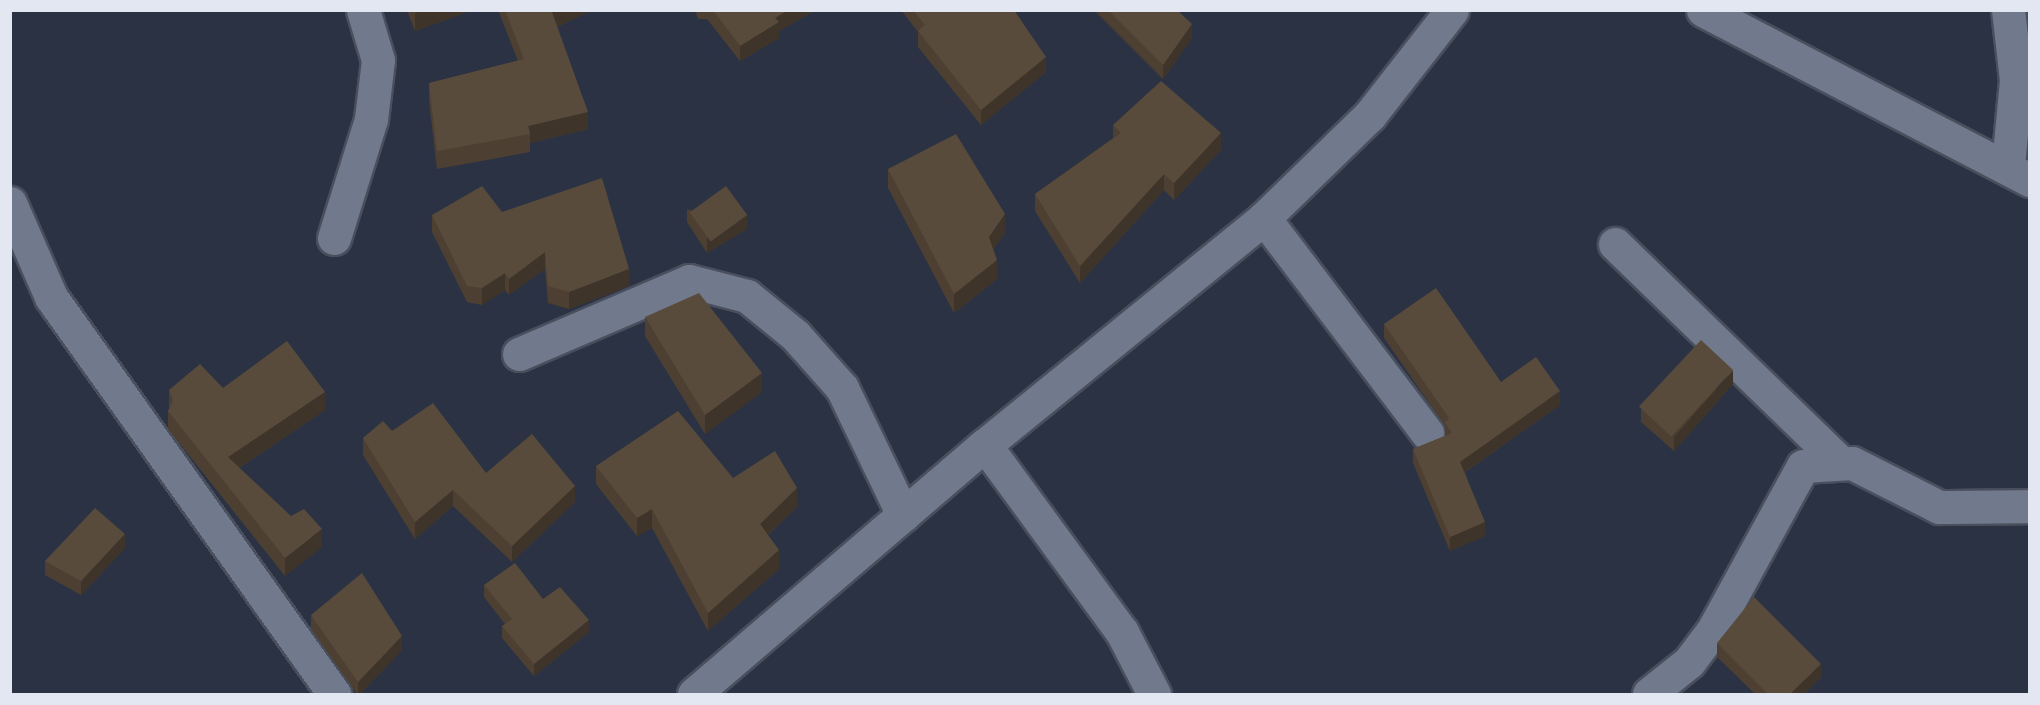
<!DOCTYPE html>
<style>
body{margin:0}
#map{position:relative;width:2040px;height:705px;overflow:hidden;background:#2b3243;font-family:Ubuntu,sans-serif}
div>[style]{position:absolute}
.roads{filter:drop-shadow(2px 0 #494f5d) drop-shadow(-2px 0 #494f5d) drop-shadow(0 2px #494f5d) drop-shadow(0 -2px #494f5d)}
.street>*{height:33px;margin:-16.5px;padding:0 16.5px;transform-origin:16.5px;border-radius:16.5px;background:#717a8d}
.wall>*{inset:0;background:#4d4033}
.shaded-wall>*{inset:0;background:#3e3429}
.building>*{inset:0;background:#594b3b;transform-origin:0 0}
span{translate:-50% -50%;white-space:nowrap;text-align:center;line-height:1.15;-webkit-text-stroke:4.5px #212838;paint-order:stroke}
.frame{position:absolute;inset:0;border:12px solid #e2e7f2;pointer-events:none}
</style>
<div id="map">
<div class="roads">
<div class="street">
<i style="left:1703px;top:10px;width:369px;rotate:27.5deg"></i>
<i style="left:2008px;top:165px;width:85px;rotate:-84.6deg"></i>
<i style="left:2016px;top:80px;width:70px;rotate:-96.5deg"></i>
<i style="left:10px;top:203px;width:103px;rotate:66.4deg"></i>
<i style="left:51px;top:297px;width:488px;rotate:54.5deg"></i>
<i style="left:1264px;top:218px;width:270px;rotate:52.8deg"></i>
<i style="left:334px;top:238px;width:125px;rotate:-72.7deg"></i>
<i style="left:371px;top:119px;width:59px;rotate:-83.2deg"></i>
<i style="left:378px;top:60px;width:52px;rotate:-106.7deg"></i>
<i style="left:1615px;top:244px;width:313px;rotate:44.1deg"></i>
<i style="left:519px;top:354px;width:185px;rotate:-23.2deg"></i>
<i style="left:689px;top:281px;width:60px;rotate:14.5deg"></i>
<i style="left:747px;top:296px;width:62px;rotate:39.1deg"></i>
<i style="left:795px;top:335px;width:71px;rotate:48.4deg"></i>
<i style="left:842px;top:388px;width:141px;rotate:64.3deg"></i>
<i style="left:985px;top:445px;width:232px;rotate:53.8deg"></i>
<i style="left:1122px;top:632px;width:70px;rotate:62.7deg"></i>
<i style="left:694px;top:694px;width:383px;rotate:-40.6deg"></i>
<i style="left:985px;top:445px;width:360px;rotate:-39.1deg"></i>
<i style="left:1264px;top:218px;width:148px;rotate:-44.2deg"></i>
<i style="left:1370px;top:115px;width:133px;rotate:-52deg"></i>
<i style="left:1649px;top:694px;width:51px;rotate:-38.7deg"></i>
<i style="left:1689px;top:662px;width:38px;rotate:-53deg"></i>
<i style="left:1712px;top:632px;width:189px;rotate:-61.3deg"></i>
<i style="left:1803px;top:466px;width:49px;rotate:-3.5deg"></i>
<i style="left:1852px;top:463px;width:97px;rotate:26.8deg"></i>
<i style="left:1939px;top:507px;width:91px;rotate:-0.6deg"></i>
</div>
</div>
<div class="wall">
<i style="clip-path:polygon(407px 10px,473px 10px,415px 31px)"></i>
<i style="clip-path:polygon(498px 10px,592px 10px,557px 27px,588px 129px,530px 143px,530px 152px,437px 169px,429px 101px,429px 83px,518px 61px)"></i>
<i style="clip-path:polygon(695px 10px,816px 10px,779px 31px,779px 38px,740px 61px,707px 19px,698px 19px)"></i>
<i style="clip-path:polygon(901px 10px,1014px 10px,1046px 72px,981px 125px,918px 47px,918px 32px)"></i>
<i style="clip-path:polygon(1094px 10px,1177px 10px,1192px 38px,1163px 79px)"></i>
<i style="clip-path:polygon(1113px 125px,1221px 150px,1174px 200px,1164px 190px,1080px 283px,1035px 211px,1035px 194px,1113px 138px)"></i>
<i style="clip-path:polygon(888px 169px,1005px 233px,993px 250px,997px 279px,954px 313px,888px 188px)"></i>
<i style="clip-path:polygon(687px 209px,747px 229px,707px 253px,687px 222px)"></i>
<i style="clip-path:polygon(502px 212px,629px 286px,569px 309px,548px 303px,545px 269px,509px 295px,505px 290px,482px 305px,467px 302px,432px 232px,432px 215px)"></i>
<i style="clip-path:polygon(645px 317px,762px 392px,705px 434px,645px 336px)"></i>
<i style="clip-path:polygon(1384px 324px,1501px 382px,1560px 405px,1465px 472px,1485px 536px,1450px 551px,1413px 463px,1413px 449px,1445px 436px,1445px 426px,1384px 338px)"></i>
<i style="clip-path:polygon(1733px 384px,1674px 451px,1641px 422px,1641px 408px)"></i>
<i style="clip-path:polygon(223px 388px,325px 410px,239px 468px,322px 547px,285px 576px,168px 429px,168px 411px,169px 409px,169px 390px)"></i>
<i style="clip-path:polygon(392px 431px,486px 473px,575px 502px,512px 562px,453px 506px,415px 539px,363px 455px,363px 438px)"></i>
<i style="clip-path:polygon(596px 466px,733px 478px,797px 507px,768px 535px,779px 569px,708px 631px,652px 528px,637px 536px,596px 484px)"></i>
<i style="clip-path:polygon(125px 548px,81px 595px,45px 575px,45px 561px)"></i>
<i style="clip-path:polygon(484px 585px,543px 599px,589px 632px,534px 676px,502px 638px,502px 626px,505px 624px,484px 597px)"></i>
<i style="clip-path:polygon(311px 615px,402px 650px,360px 694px,357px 694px,311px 629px)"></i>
<i style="clip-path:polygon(1717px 643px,1821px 677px,1804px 694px,1755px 694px,1717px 657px)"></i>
</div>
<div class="shaded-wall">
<i style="clip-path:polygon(422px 10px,473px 10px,415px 31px,415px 13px)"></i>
<i style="clip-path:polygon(554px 10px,592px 10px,552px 29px,552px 12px)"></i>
<i style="clip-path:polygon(788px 10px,816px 10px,779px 31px,779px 38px,740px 61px,740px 46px,775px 18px)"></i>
<i style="clip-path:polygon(1192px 24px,1192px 38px,1163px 79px,1163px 65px)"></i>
<i style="clip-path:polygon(1046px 57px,1046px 72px,981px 125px,981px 110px)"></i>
<i style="clip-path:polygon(588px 112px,588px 129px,530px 143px,530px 134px,528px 126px)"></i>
<i style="clip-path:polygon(1221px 133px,1221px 150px,1174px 200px,1174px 183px)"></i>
<i style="clip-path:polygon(1164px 174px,1164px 190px,1080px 283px,1080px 266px)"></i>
<i style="clip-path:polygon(1005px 214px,1005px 233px,989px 256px,989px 237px)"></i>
<i style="clip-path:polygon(747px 215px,747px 229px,707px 253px,707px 239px)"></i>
<i style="clip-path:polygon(545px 252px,545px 269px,509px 295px,509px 279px)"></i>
<i style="clip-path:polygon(997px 260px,997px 279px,954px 313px,954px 294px)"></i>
<i style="clip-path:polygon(629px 269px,629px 286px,569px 309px,569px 292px)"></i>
<i style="clip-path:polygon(505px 273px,505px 290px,482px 305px,482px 288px)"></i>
<i style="clip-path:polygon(1733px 370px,1733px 384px,1674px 451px,1674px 437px)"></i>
<i style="clip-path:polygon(762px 373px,762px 392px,705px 434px,705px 415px)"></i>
<i style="clip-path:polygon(1560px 391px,1560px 405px,1460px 475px,1460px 462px)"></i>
<i style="clip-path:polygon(325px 392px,325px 410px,228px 475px,228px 457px)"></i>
<i style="clip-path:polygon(575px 486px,575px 502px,512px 562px,512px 546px)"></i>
<i style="clip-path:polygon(797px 488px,797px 507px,760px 542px,760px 524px)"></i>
<i style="clip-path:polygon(453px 490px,453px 506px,415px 539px,415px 522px)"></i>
<i style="clip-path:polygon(652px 509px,652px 528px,637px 536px,637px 518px)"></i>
<i style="clip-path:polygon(1485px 522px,1485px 536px,1450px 551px,1450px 537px)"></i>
<i style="clip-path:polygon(322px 529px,322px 547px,285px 576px,285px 558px)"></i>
<i style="clip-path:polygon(125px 534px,125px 548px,81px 595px,81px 581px)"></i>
<i style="clip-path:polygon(779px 550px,779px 569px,708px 631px,708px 613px)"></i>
<i style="clip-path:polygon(589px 620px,589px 632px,534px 676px,534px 664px)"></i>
<i style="clip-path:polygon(402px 636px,402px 650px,360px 694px,358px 694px,358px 682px)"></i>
<i style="clip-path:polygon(1821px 664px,1821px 677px,1804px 694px,1790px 694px)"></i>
</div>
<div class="building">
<i style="clip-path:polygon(414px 10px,422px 10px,415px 13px)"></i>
<i style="clip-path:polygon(505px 10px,554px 10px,552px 12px,588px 112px,528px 126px,530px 134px,437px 151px,429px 83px,524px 59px)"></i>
<i style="clip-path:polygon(713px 10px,788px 10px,775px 18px,779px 22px,740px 46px)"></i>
<i style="clip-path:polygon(913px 10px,1014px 10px,1046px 57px,981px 110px,918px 31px,925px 25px)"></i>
<i style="clip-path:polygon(1108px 10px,1177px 10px,1192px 24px,1163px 65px)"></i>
<i style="clip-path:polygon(1161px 81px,1221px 133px,1174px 183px,1164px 174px,1080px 266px,1035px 194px,1121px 133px,1113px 125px)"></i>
<i style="clip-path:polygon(956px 134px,1005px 214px,989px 237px,997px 260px,954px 294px,888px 169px)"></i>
<i style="clip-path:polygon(602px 178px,629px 269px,569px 292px,548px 286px,545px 252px,509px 279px,505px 273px,482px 288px,467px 286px,432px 215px,482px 186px,502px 212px)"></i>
<i style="left:726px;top:186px;width:36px;height:45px;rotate:54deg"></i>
<i style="clip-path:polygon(1436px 288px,1501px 382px,1536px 357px,1560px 391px,1460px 462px,1485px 522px,1450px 537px,1413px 449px,1452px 433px,1445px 423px,1449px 418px,1384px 324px)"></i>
<i style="clip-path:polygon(699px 293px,762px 373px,705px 415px,645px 317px)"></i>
<i style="left:1701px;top:340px;width:44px;height:91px;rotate:43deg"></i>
<i style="clip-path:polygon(287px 341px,325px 392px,228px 457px,291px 516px,304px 509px,322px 529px,285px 558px,168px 411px,173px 401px,169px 390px,200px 364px,223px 388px)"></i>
<i style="clip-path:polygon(433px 403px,486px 473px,532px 434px,575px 486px,512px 546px,453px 490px,415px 522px,363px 438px,383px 421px,392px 431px)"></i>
<i style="clip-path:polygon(678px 411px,733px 478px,775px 451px,797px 488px,760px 524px,779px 550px,708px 613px,652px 509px,637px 518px,596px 466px)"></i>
<i style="clip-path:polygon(95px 508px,125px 534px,81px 581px,45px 561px)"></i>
<i style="clip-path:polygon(515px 563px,543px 599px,560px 587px,589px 620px,534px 664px,502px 626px,512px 619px,484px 585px)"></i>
<i style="clip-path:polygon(362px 573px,402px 636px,358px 682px,311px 615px)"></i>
<i style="clip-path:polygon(1754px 597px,1821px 664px,1790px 694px,1768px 694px,1717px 643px)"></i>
</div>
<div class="frame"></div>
</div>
